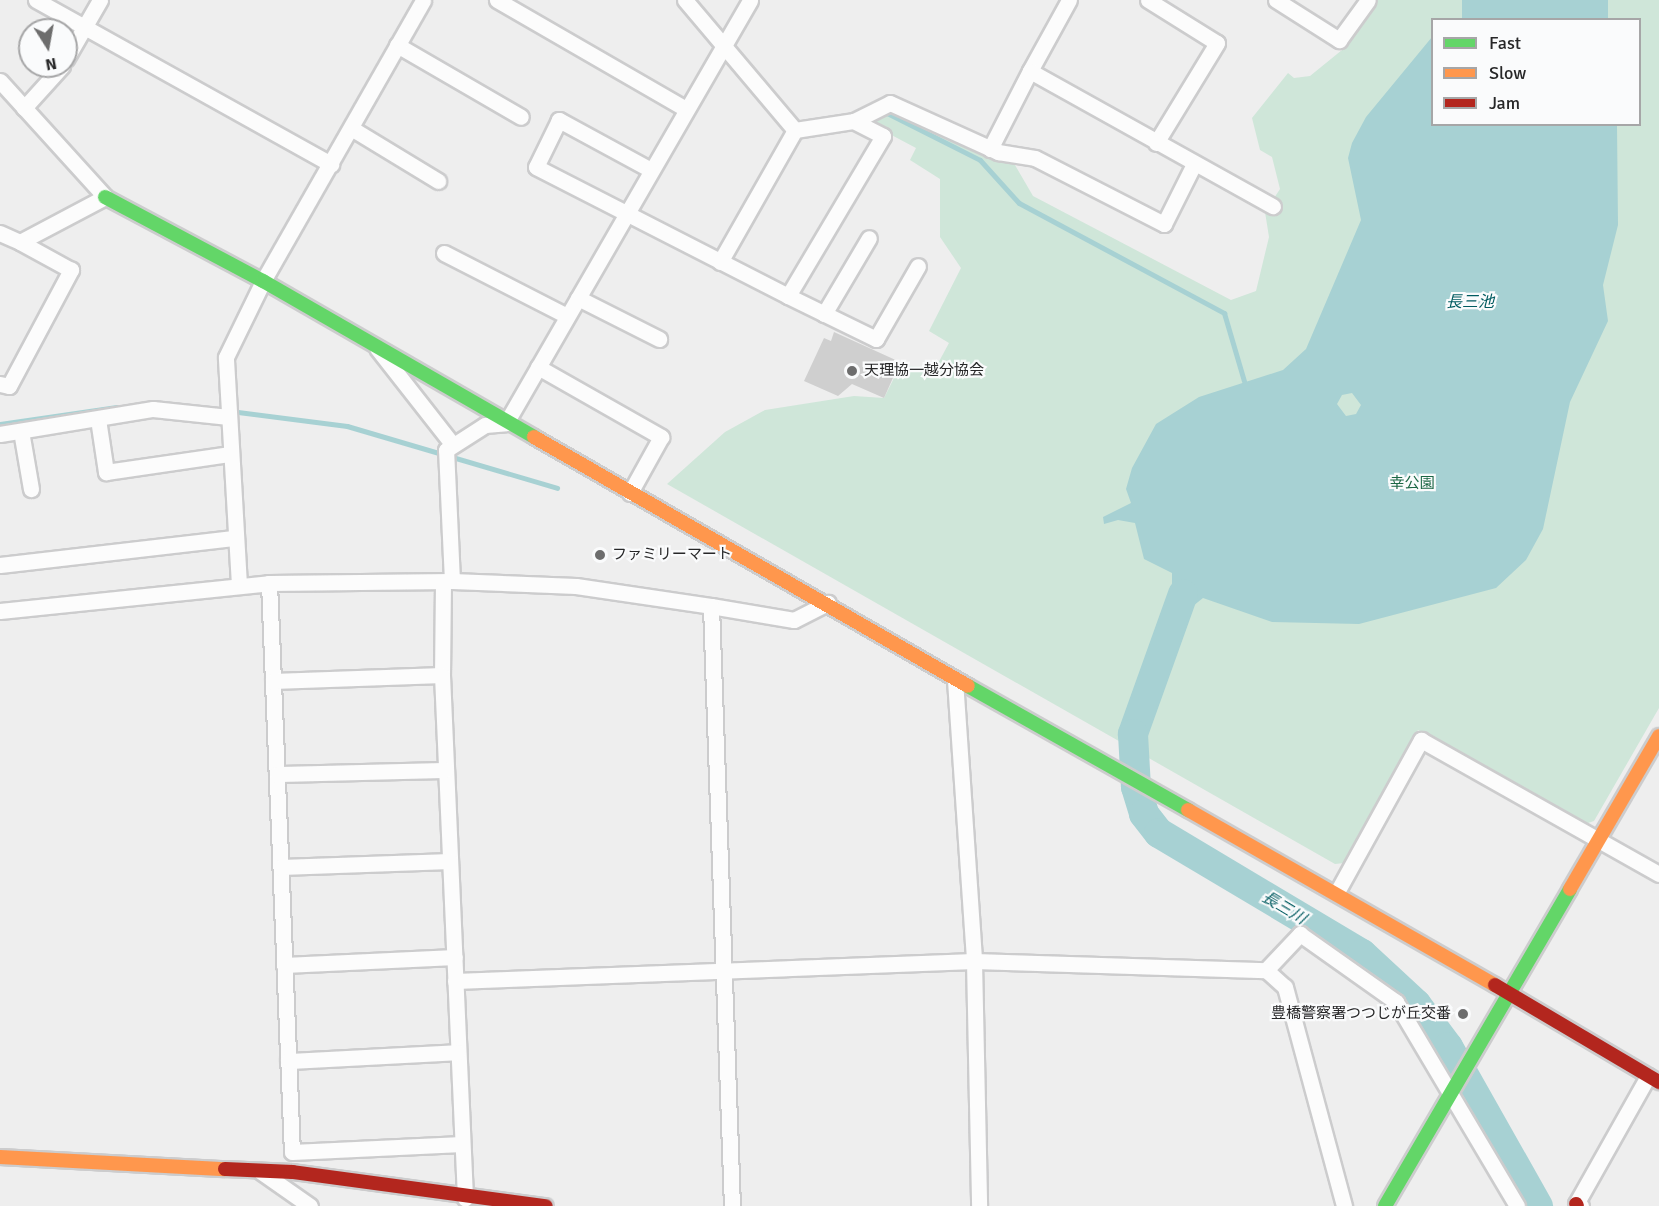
<!DOCTYPE html>
<meta charset="utf-8">
<style>
body{margin:0}
#map{position:relative;width:1659px;height:1206px;overflow:hidden;background:#eee;font-family:Signika,"Noto Sans JP",sans-serif}
div>[style]{position:absolute}
.green>*{inset:0;background:#cfe6d9}
.water>*{inset:0;background:#a7d1d3;transform-origin:0 0}
.stream>*{height:5px;margin:-2.5px;padding:0 2.5px;transform-origin:2.5px;border-radius:2.5px;background:#a7d1d3}
.river>*{height:30px;margin:-15px;padding:0 15px;transform-origin:15px;border-radius:15px;background:#a7d1d3}
.building>*{inset:0;background:#cfcfcf}
.roads{filter:drop-shadow(2px 0 #cccccd) drop-shadow(-2px 0 #cccccd) drop-shadow(0 2px #cccccd) drop-shadow(0 -2px #cccccd)}
.street>*{height:15px;margin:-7.5px;padding:0 7.5px;transform-origin:7.5px;border-radius:7.5px;background:#fcfcfc}
.fast>*{height:14px;margin:-7px;padding:0 7px;transform-origin:7px;border-radius:7px;background:#63d668}
.slow>*{height:14px;margin:-7px;padding:0 7px;transform-origin:7px;border-radius:7px;background:#ff974d}
.jam>*{height:14px;margin:-7px;padding:0 7px;transform-origin:7px;border-radius:7px;background:#b3261e}
.dots>*{width:16px;height:16px;translate:-50% -50%;box-sizing:border-box;border:3px solid #fafbfc;border-radius:50%}
span{translate:-50% -50%;white-space:nowrap;text-align:center;line-height:1.15;-webkit-text-stroke:4.5px #fafbfc;paint-order:stroke}
.poi-label{font-size:15px;color:#272728}
.left{translate:0 -50%;text-align:left}
.right{translate:-100% -50%;text-align:right}
.park-label{font-size:15px;color:#1c6745}
.water-label{font-size:16px;color:#005b60;font-style:italic}
.legend{position:absolute;left:1431px;top:18px;width:210px;height:108px;box-sizing:border-box;background:#fafbfc;border:2px solid #a6a6a7;margin:0;padding:8px 10px;list-style:none;font-size:18px;color:#272728}
.legend li{display:flex;align-items:center;gap:12px;height:30px}
.legend b{width:30px;border:2px solid #a6a6a7}
.north{position:absolute;left:18px;top:18px;width:60px;height:60px;box-sizing:border-box;background:#fafbfc;border:2px solid #a6a6a7;border-radius:50%;rotate:169deg;font-size:16px;font-weight:700;line-height:24px;text-align:center;color:#272728}
.north::after{content:'';display:block;margin:auto;width:21px;height:27px;background:#6d6d6d;clip-path:polygon(50% 0,100% 100%,50% 72%,0 100%)}
</style>
<div id="map">
<div class="green">
<i style="clip-path:polygon(evenodd,1378px 0,1659px 0,1659px 708px,1594px 821px,1585px 824px,1418px 730px,1344px 863px,1335px 864px,667px 484px,725px 432px,765px 410px,854px 396px,884px 398px,900px 366px,936px 367px,949px 343px,929px 331px,961px 268px,940px 237px,940px 179px,910px 160px,916px 148px,867px 122px,891px 109px,991px 157px,1012px 160px,1033px 196px,1231px 300px,1256px 291px,1269px 237px,1265px 212px,1280px 189px,1272px 157px,1260px 150px,1252px 118px,1288px 73px,1294px 78px,1310px 76px,1342px 50px,1378px 0,1432px 20px,1640px 20px,1640px 124px,1432px 124px,1432px 20px)"></i>
</div>
<div class="water">
<i style="left:1462px;top:0;width:146px;height:24px"></i>
<i style="clip-path:polygon(evenodd,1432px 37px,1432px 124px,1617px 125px,1618px 225px,1603px 285px,1608px 321px,1570px 402px,1543px 529px,1526px 560px,1496px 588px,1359px 624px,1272px 622px,1203px 598px,1193px 606px,1172px 594px,1172px 573px,1144px 559px,1135px 523px,1118px 520px,1104px 524px,1103px 517px,1131px 503px,1126px 489px,1132px 468px,1156px 424px,1199px 397px,1283px 370px,1306px 349px,1361px 220px,1348px 158px,1352px 143px,1366px 117px,1432px 37px,1352px 393px,1361px 405px,1356px 414px,1346px 416px,1337px 404px,1342px 395px,1352px 393px)"></i>
</div>
<div class="stream">
<i style="left:879px;top:115px;width:8px;rotate:-14deg"></i>
<i style="left:887px;top:113px;width:104px;rotate:26.8deg"></i>
<i style="left:980px;top:160px;width:58px;rotate:47.8deg"></i>
<i style="left:1019px;top:203px;width:233px;rotate:28.2deg"></i>
<i style="left:1224px;top:313px;width:71px;rotate:73.6deg"></i>
<i style="left:230px;top:411px;width:118px;rotate:7.3deg"></i>
<i style="left:347px;top:426px;width:219px;rotate:16.4deg"></i>
<i style="left:0;top:424px;width:118px;rotate:-8.3deg"></i>
</div>
<div class="river">
<i style="left:1183px;top:594px;width:149px;rotate:109.7deg"></i>
<i style="left:1133px;top:734px;width:53px;rotate:86.8deg"></i>
<i style="left:1136px;top:787px;width:28px;rotate:73deg"></i>
<i style="left:1144px;top:814px;width:24px;rotate:52deg"></i>
<i style="left:1159px;top:833px;width:236px;rotate:30.8deg"></i>
<i style="left:1362px;top:954px;width:74px;rotate:42.8deg"></i>
<i style="left:1416px;top:1004px;width:54px;rotate:53.3deg"></i>
<i style="left:1448px;top:1047px;width:183px;rotate:60.5deg"></i>
</div>
<div class="building">
<i style="clip-path:polygon(834px 332px,900px 362px,884px 398px,852px 384px,838px 396px,804px 381px,824px 338px,831px 341px)"></i>
</div>
<div class="roads">
<div class="street">
<i style="left:36px;top:0;width:338px;rotate:29.1deg"></i>
<i style="left:497px;top:0;width:218px;rotate:30deg"></i>
<i style="left:685px;top:0;width:170px;rotate:49.8deg"></i>
<i style="left:795px;top:130px;width:60px;rotate:-8.7deg"></i>
<i style="left:854px;top:121px;width:40px;rotate:-26.6deg"></i>
<i style="left:890px;top:103px;width:119px;rotate:24.4deg"></i>
<i style="left:998px;top:152px;width:37px;rotate:9deg"></i>
<i style="left:1035px;top:158px;width:145px;rotate:27.1deg"></i>
<i style="left:1164px;top:224px;width:65px;rotate:-63.4deg"></i>
<i style="left:1069px;top:0;width:81px;rotate:118.8deg"></i>
<i style="left:1030px;top:71px;width:278px;rotate:29.1deg"></i>
<i style="left:1148px;top:0;width:81px;rotate:31.9deg"></i>
<i style="left:1217px;top:43px;width:117px;rotate:121.4deg"></i>
<i style="left:1276px;top:0;width:75px;rotate:32.4deg"></i>
<i style="left:1339px;top:40px;width:49px;rotate:-54.1deg"></i>
<i style="left:397px;top:45px;width:143px;rotate:30.1deg"></i>
<i style="left:66px;top:59px;width:68px;rotate:-60deg"></i>
<i style="left:0;top:81px;width:156px;rotate:47.8deg"></i>
<i style="left:105px;top:197px;width:96px;rotate:152.1deg"></i>
<i style="left:20px;top:242px;width:22px;rotate:-156deg"></i>
<i style="left:24px;top:108px;width:57px;rotate:-47.9deg"></i>
<i style="left:351px;top:128px;width:102px;rotate:31.3deg"></i>
<i style="left:990px;top:149px;width:88px;rotate:-62.9deg"></i>
<i style="left:651px;top:170px;width:105px;rotate:-151.5deg"></i>
<i style="left:559px;top:120px;width:52px;rotate:116.1deg"></i>
<i style="left:536px;top:167px;width:283px;rotate:27.1deg"></i>
<i style="left:788px;top:296px;width:186px;rotate:-59.3deg"></i>
<i style="left:883px;top:136px;width:33px;rotate:-153deg"></i>
<i style="left:444px;top:253px;width:138px;rotate:27.1deg"></i>
<i style="left:720px;top:262px;width:152px;rotate:-60.4deg"></i>
<i style="left:788px;top:296px;width:98px;rotate:26deg"></i>
<i style="left:876px;top:339px;width:84px;rotate:-60.1deg"></i>
<i style="left:578px;top:298px;width:91px;rotate:26.8deg"></i>
<i style="left:824px;top:314px;width:88px;rotate:-59.4deg"></i>
<i style="left:377px;top:348px;width:123px;rotate:51.9deg"></i>
<i style="left:538px;top:367px;width:142px;rotate:29.6deg"></i>
<i style="left:661px;top:437px;width:64px;rotate:119deg"></i>
<i style="left:0;top:384px;width:9px;rotate:13deg"></i>
<i style="left:9px;top:386px;width:132px;rotate:-61.9deg"></i>
<i style="left:71px;top:270px;width:58px;rotate:-151.2deg"></i>
<i style="left:98px;top:419px;width:54px;rotate:81.4deg"></i>
<i style="left:106px;top:472px;width:124px;rotate:-8.3deg"></i>
<i style="left:21px;top:431px;width:59px;rotate:80.2deg"></i>
<i style="left:0;top:434px;width:155px;rotate:-9.3deg"></i>
<i style="left:153px;top:409px;width:76px;rotate:6deg"></i>
<i style="left:0;top:565px;width:237px;rotate:-6.6deg"></i>
<i style="left:452px;top:581px;width:131px;rotate:-92.6deg"></i>
<i style="left:446px;top:450px;width:46px;rotate:-32.7deg"></i>
<i style="left:485px;top:425px;width:21px;rotate:-5deg"></i>
<i style="left:506px;top:423px;width:488px;rotate:-60deg"></i>
<i style="left:443px;top:582px;width:93px;rotate:90.6deg"></i>
<i style="left:442px;top:675px;width:524px;rotate:87.48deg"></i>
<i style="left:269px;top:583px;width:569px;rotate:87.69deg"></i>
<i style="left:292px;top:1152px;width:170px;rotate:-2.7deg"></i>
<i style="left:239px;top:585px;width:228px;rotate:-93.3deg"></i>
<i style="left:226px;top:357px;width:85px;rotate:-64deg"></i>
<i style="left:263px;top:281px;width:323px;rotate:-60.3deg"></i>
<i style="left:711px;top:606px;width:84px;rotate:9.6deg"></i>
<i style="left:794px;top:620px;width:38px;rotate:-27deg"></i>
<i style="left:0;top:611px;width:270px;rotate:-5.9deg"></i>
<i style="left:269px;top:583px;width:183px;rotate:-0.6deg"></i>
<i style="left:452px;top:581px;width:124px;rotate:2.3deg"></i>
<i style="left:576px;top:586px;width:136px;rotate:8.4deg"></i>
<i style="left:711px;top:606px;width:600px;rotate:88deg"></i>
<i style="left:955px;top:680px;width:282px;rotate:86.1deg"></i>
<i style="left:974px;top:961px;width:245px;rotate:88.8deg"></i>
<i style="left:273px;top:681px;width:169px;rotate:-2deg"></i>
<i style="left:277px;top:774px;width:169px;rotate:-1.4deg"></i>
<i style="left:281px;top:867px;width:169px;rotate:-2deg"></i>
<i style="left:1337px;top:892px;width:174px;rotate:-61.1deg"></i>
<i style="left:1421px;top:740px;width:273px;rotate:29.4deg"></i>
<i style="left:284px;top:965px;width:171px;rotate:-2.7deg"></i>
<i style="left:1266px;top:970px;width:50px;rotate:-46.6deg"></i>
<i style="left:1300px;top:934px;width:118px;rotate:35.3deg"></i>
<i style="left:1396px;top:1002px;width:237px;rotate:59.3deg"></i>
<i style="left:455px;top:981px;width:519px;rotate:-2.21deg"></i>
<i style="left:974px;top:961px;width:292px;rotate:1.8deg"></i>
<i style="left:1266px;top:970px;width:25px;rotate:42deg"></i>
<i style="left:1285px;top:987px;width:227px;rotate:74.9deg"></i>
<i style="left:288px;top:1061px;width:170px;rotate:-3deg"></i>
<i style="left:260px;top:1171px;width:61px;rotate:35deg"></i>
<i style="left:1581px;top:1206px;width:5px;rotate:-158deg"></i>
<i style="left:1576px;top:1204px;width:147px;rotate:-60.6deg"></i>
</div>
<div class="fast">
<i style="left:105px;top:197px;width:179px;rotate:28deg"></i>
<i style="left:263px;top:281px;width:313px;rotate:29.9deg"></i>
<i style="left:968px;top:686px;width:253px;rotate:29.4deg"></i>
<i style="left:1385px;top:1206px;width:367px;rotate:-59.7deg"></i>
</div>
<div class="slow">
<i style="left:534px;top:437px;width:500px;rotate:29.84deg"></i>
<i style="left:1188px;top:810px;width:353px;rotate:29.7deg"></i>
<i style="left:1570px;top:889px;width:177px;rotate:-59.8deg"></i>
<i style="left:0;top:1157px;width:225px;rotate:3.1deg"></i>
</div>
<div class="jam">
<i style="left:1495px;top:985px;width:191px;rotate:30.6deg"></i>
<i style="left:225px;top:1169px;width:68px;rotate:2.5deg"></i>
<i style="left:293px;top:1172px;width:255px;rotate:7.7deg"></i>
<i style="left:1576px;top:1204px;width:2px;rotate:63deg"></i>
</div>
</div>
<div class="dots">
<i style="left:852px;top:371px;background:#6d6d6d"></i>
<i style="left:600px;top:555px;background:#6d6d6d"></i>
<i style="left:1463px;top:1014px;background:#6d6d6d"></i>
</div>
<div class="poi-label">
<span class="left" style="left:864px;top:371px">天理協一越分協会</span>
<span class="left" style="left:612px;top:555px">ファミリーマート</span>
<span class="right" style="left:1451px;top:1014px">豊橋警察署つつじが丘交番</span>
</div>
<div class="park-label">
<span style="left:1412px;top:484px">幸公園</span>
</div>
<div class="water-label">
<span style="left:1470px;top:302px">長三池</span>
<span style="left:1284px;top:908px;rotate:31deg">長三川</span>
</div>
<ul class="legend">
<li><b style="height:8px;background:#63d668"></b>Fast</li>
<li><b style="height:8px;background:#ff974d"></b>Slow</li>
<li><b style="height:8px;background:#b3261e"></b>Jam</li>
</ul>
<div class="north">N</div>
</div>
